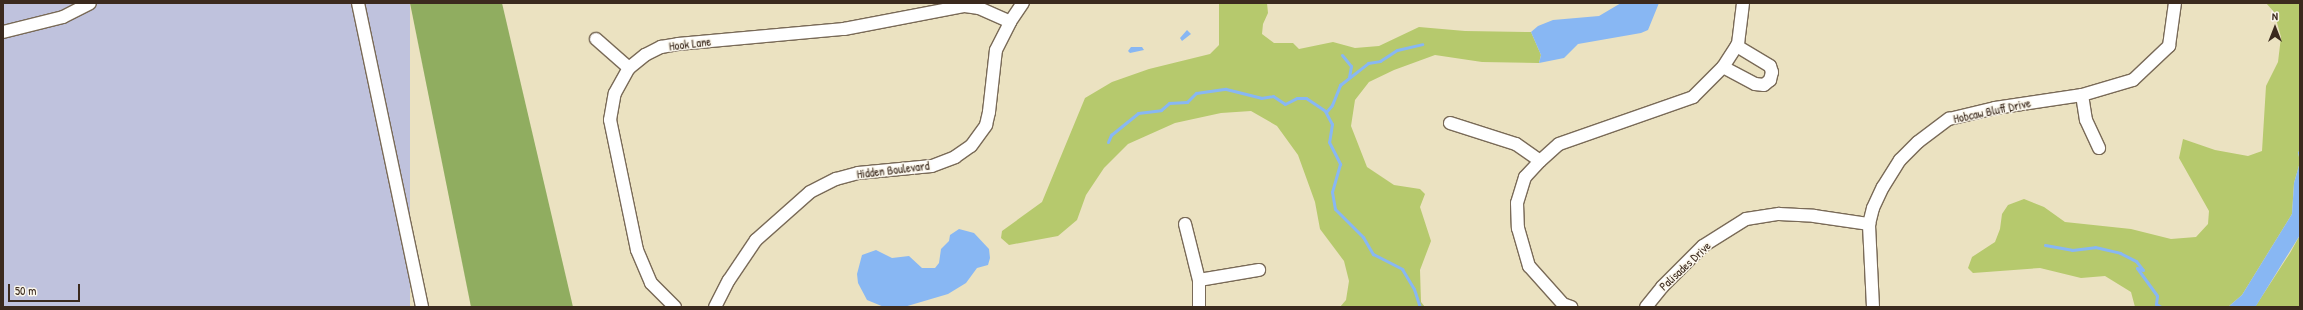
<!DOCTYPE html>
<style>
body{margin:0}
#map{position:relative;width:2303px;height:310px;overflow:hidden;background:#ebe2c1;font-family:"Patrick Hand",sans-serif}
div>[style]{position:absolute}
.industrial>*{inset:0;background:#bfc2dd;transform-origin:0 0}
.green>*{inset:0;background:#b6c96d}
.forest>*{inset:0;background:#90ad60}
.water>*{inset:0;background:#88b7f3}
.stream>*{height:3px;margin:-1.5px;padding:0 1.5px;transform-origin:1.5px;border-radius:1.5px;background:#88b7f3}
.roads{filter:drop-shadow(1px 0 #796a57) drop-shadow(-1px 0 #796a57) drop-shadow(0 1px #796a57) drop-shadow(0 -1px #796a57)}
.minor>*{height:12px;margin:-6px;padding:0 6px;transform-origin:6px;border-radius:6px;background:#fff}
span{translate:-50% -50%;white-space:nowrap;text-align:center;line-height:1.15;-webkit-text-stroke:3px #fbf7ec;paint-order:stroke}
.street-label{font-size:12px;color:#3b2a1e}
.frame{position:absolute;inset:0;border:4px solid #3b2a1e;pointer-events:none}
.north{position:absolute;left:2255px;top:8px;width:40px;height:40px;-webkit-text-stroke:3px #fbf7ec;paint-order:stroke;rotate:0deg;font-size:11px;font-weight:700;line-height:16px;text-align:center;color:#3b2a1e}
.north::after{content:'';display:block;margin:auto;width:14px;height:18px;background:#3b2a1e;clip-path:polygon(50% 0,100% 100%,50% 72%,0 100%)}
.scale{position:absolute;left:8px;top:284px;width:72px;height:18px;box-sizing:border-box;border:2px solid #3b2a1e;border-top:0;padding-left:5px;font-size:12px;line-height:14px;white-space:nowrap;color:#3b2a1e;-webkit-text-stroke:3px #fbf7ec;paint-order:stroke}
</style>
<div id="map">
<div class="industrial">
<i style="left:3px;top:3px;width:407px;height:304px"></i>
</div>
<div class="green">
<i style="clip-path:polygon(1219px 3px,1267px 3px,1268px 13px,1263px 24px,1262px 34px,1274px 43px,1293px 43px,1299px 49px,1333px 42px,1355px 48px,1379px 46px,1419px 27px,1465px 31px,1531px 32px,1541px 55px,1539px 63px,1482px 62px,1435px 55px,1394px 70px,1369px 82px,1355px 100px,1351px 126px,1367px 167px,1394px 185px,1420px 189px,1425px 194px,1420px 207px,1431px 241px,1420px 270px,1421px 302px,1425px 307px,1340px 307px,1346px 300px,1349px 281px,1344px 261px,1320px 229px,1315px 202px,1298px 155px,1277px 126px,1251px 111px,1221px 113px,1175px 123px,1128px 144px,1104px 168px,1086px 195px,1077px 220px,1058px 236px,1009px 245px,1001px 238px,1002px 231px,1042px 202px,1085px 98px,1112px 82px,1149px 69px,1210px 54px,1219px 45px)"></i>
<i style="clip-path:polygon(2266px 3px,2300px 3px,2300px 151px,2298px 152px,2300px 162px,2294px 183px,2292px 214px,2242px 295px,2228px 307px,2135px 307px,2131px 292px,2105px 276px,2081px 278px,2040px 268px,1973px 273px,1968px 268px,1972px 257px,1995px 242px,2000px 229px,2002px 214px,2008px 205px,2024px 199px,2044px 207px,2065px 222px,2131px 229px,2171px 239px,2196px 237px,2208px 224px,2209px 211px,2179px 158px,2183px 139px,2215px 150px,2248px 156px,2262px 151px,2266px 86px,2278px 62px,2281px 37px,2274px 12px)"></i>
<i style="clip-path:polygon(2300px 235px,2300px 307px,2255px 307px,2290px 253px)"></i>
</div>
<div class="forest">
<i style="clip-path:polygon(410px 3px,502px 3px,573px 307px,471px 307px)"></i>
</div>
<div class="water">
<i style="clip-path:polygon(1621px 3px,1659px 3px,1648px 30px,1641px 33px,1578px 44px,1564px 58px,1539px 63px,1541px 55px,1531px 32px,1538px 26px,1553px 20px,1599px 16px)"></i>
<i style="clip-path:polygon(1187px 30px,1191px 34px,1182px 41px,1180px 38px)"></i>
<i style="clip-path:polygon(1131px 47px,1142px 47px,1144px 50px,1130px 53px,1128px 51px)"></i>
<i style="clip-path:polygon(2300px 151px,2300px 235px,2256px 306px,2228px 307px,2242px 295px,2292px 214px,2294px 183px,2300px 162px,2298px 152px)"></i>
<i style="clip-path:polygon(959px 229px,974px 233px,989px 249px,990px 258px,988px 265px,977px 268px,966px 283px,948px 294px,904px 307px,884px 307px,867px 300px,858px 283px,857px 274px,862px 255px,876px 250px,892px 258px,909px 256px,922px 268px,935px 268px,939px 263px,941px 249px,949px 241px,950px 235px)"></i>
</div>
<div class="stream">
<i style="left:1342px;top:55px;width:14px;rotate:51deg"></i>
<i style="left:1351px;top:66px;width:11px;rotate:100deg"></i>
<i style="left:1326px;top:112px;width:9px;rotate:-49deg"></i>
<i style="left:1332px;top:105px;width:22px;rotate:-68deg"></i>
<i style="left:1340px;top:85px;width:36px;rotate:-38deg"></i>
<i style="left:1368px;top:63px;width:12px;rotate:-9deg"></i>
<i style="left:1380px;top:61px;width:20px;rotate:-33deg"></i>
<i style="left:1397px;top:50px;width:26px;rotate:-13deg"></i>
<i style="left:1108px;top:142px;width:8px;rotate:-67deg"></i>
<i style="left:1111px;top:135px;width:35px;rotate:-39deg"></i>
<i style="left:1138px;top:113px;width:23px;rotate:-7deg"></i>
<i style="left:1161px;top:110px;width:11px;rotate:-41deg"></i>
<i style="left:1169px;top:103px;width:18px;rotate:-3deg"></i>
<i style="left:1187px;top:102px;width:13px;rotate:-45deg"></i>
<i style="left:1196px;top:93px;width:30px;rotate:-8deg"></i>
<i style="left:1226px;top:89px;width:36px;rotate:14deg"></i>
<i style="left:1261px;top:98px;width:12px;rotate:-9deg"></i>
<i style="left:1273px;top:96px;width:14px;rotate:34deg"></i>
<i style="left:1285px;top:104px;width:13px;rotate:-27deg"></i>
<i style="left:1297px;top:98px;width:9px"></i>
<i style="left:1306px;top:98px;width:23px;rotate:34deg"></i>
<i style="left:1325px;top:111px;width:15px;rotate:62deg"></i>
<i style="left:1332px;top:124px;width:18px;rotate:99deg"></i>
<i style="left:1329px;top:142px;width:25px;rotate:63deg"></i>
<i style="left:1340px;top:164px;width:29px;rotate:106deg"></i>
<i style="left:1332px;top:192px;width:17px;rotate:80deg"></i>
<i style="left:1335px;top:209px;width:40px;rotate:45deg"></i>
<i style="left:1363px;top:237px;width:20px;rotate:60deg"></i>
<i style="left:1373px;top:254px;width:33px;rotate:27deg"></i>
<i style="left:1402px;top:269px;width:23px;rotate:59deg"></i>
<i style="left:1414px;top:289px;width:19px;rotate:72deg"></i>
<i style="left:2045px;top:245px;width:27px;rotate:10deg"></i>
<i style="left:2072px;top:250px;width:23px;rotate:-7deg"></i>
<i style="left:2095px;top:247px;width:26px;rotate:13deg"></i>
<i style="left:2120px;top:253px;width:18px;rotate:27deg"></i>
<i style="left:2136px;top:261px;width:11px;rotate:52deg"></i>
<i style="left:2143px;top:270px;width:6px;rotate:-162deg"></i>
<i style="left:2137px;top:268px;width:34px;rotate:54deg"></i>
<i style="left:2157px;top:296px;width:8px;rotate:97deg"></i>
<i style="left:2156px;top:304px;width:6px;rotate:31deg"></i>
<i style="left:2161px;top:307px;width:15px"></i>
</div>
<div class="roads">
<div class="minor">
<i style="left:358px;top:3px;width:311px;rotate:78.1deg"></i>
<i style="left:3px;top:32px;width:62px;rotate:-14deg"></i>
<i style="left:63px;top:17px;width:30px;rotate:-27deg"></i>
<i style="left:596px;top:39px;width:44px;rotate:41.3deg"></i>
<i style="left:1723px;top:67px;width:36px;rotate:28deg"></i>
<i style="left:1755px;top:84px;width:9px;rotate:6deg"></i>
<i style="left:1764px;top:85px;width:8px;rotate:-40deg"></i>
<i style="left:1770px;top:80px;width:8px;rotate:-76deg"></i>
<i style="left:1772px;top:72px;width:6px;rotate:-108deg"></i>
<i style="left:1770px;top:66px;width:39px;rotate:-149deg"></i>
<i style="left:2082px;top:95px;width:25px;rotate:81deg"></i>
<i style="left:2086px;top:120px;width:31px;rotate:65deg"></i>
<i style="left:1450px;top:123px;width:69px;rotate:17.7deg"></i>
<i style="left:1516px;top:144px;width:29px;rotate:35deg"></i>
<i style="left:1540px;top:161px;width:25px;rotate:-42deg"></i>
<i style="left:1559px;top:144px;width:142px;rotate:-19.3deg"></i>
<i style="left:1693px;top:97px;width:42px;rotate:-45deg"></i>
<i style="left:1723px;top:67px;width:27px;rotate:-57deg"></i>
<i style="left:1738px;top:44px;width:41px;rotate:-83deg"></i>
<i style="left:1540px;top:161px;width:22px;rotate:133deg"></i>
<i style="left:1525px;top:177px;width:27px;rotate:107deg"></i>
<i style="left:1517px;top:203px;width:25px;rotate:88deg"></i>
<i style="left:1518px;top:228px;width:40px;rotate:74deg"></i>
<i style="left:1529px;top:266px;width:51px;rotate:48.2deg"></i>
<i style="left:1563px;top:304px;width:9px;rotate:21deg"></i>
<i style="left:1185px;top:224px;width:58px;rotate:76deg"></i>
<i style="left:1199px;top:280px;width:27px;rotate:90deg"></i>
<i style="left:1199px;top:280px;width:61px;rotate:-9.5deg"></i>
<i style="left:675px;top:307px;width:34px;rotate:-135deg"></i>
<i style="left:651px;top:283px;width:36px;rotate:-113deg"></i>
<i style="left:637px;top:250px;width:133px;rotate:-101.7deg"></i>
<i style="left:610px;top:120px;width:27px;rotate:-80deg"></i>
<i style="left:615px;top:93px;width:29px;rotate:-61deg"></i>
<i style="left:629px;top:68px;width:21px;rotate:-39deg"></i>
<i style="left:645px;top:55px;width:18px;rotate:-27deg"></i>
<i style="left:661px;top:47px;width:17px;rotate:-10deg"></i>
<i style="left:678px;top:44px;width:167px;rotate:-5.2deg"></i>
<i style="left:844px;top:29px;width:123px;rotate:-10.8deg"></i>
<i style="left:965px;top:6px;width:14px;rotate:8deg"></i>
<i style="left:979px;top:8px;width:34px;rotate:24deg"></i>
<i style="left:715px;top:307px;width:30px;rotate:-63deg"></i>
<i style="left:729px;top:280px;width:48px;rotate:-56deg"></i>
<i style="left:756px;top:240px;width:72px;rotate:-41.6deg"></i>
<i style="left:810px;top:192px;width:29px;rotate:-27deg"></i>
<i style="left:836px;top:179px;width:23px;rotate:-15deg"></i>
<i style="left:858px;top:173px;width:74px;rotate:-5.4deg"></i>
<i style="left:932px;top:166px;width:25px;rotate:-21deg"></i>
<i style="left:955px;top:157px;width:19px;rotate:-35deg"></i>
<i style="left:971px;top:146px;width:26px;rotate:-54deg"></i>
<i style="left:986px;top:125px;width:13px;rotate:-77deg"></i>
<i style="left:989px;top:112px;width:62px;rotate:-83.6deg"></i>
<i style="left:996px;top:50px;width:31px;rotate:-63deg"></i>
<i style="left:1010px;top:22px;width:23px;rotate:-56deg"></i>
<i style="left:1646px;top:307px;width:26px;rotate:-51deg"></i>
<i style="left:1662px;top:287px;width:58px;rotate:-45deg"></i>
<i style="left:1703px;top:246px;width:51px;rotate:-32.1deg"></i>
<i style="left:1746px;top:219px;width:33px;rotate:-9deg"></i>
<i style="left:1779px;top:214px;width:35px;rotate:3deg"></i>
<i style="left:1814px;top:216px;width:56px;rotate:8.3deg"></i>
<i style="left:1873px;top:307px;width:83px;rotate:-92.8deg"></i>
<i style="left:1869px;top:224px;width:16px;rotate:-76deg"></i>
<i style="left:1873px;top:208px;width:23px;rotate:-65deg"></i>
<i style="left:1883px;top:187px;width:32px;rotate:-58deg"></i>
<i style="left:1900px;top:160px;width:25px;rotate:-45deg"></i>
<i style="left:1918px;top:142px;width:39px;rotate:-37deg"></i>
<i style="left:1949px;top:119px;width:47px;rotate:-13.4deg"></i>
<i style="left:1995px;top:108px;width:88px;rotate:-8.5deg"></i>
<i style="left:2082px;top:95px;width:53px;rotate:-16.4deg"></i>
<i style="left:2133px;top:80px;width:50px;rotate:-43.4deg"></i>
<i style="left:2169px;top:46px;width:43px;rotate:-82.1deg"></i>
</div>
</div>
<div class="street-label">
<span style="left:690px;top:44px;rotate:-7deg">Hook Lane</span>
<span style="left:1992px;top:111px;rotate:-12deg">Hobcaw Bluff Drive</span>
<span style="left:893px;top:170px;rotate:-7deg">Hidden Boulevard</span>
<span style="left:1685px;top:266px;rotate:-43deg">Palisades Drive</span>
</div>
<div class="frame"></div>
<div class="north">N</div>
<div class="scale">50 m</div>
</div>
